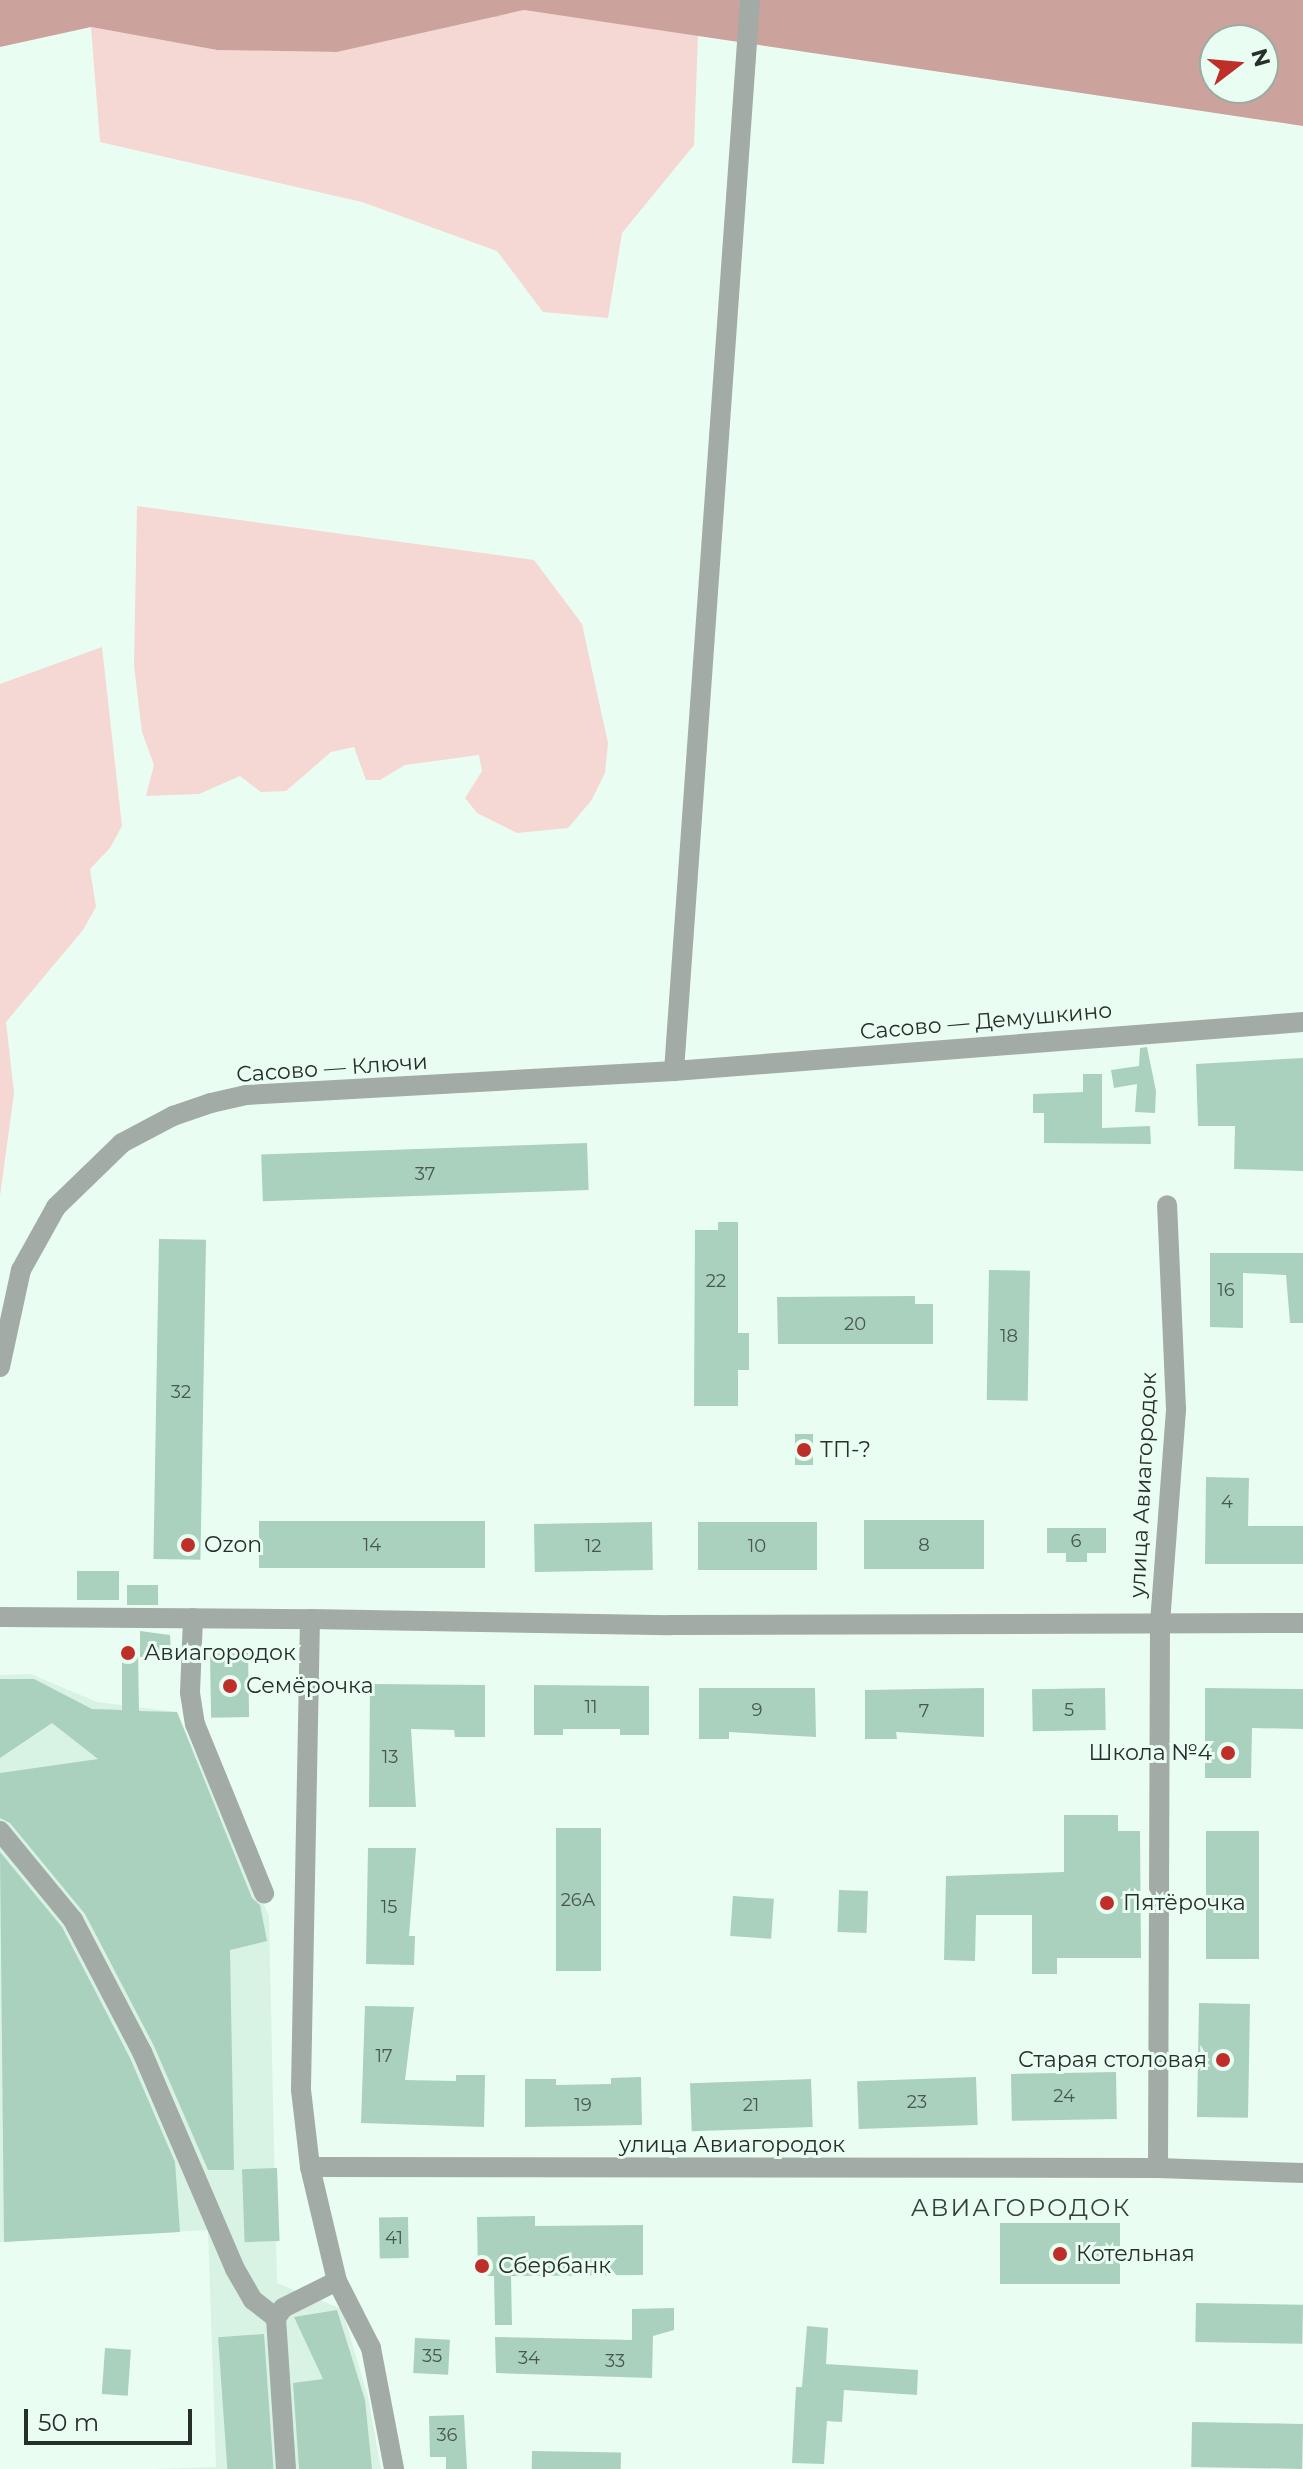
<!DOCTYPE html>
<meta charset="utf-8">
<style>
body{margin:0}
#map{position:relative;width:1303px;height:2469px;overflow:hidden;background:#eafdf3;font-family:Montserrat,sans-serif}
div>[style]{position:absolute}
.built>*{inset:0;background:#d8f3e4}
.green>*{inset:0;background:#f5d7d3}
.water>*{inset:0;background:#cca29c}
.building>*{inset:0;background:#aad1bd;transform-origin:0 0}
.minor>*{height:20px;margin:-10px;padding:0 10px;transform-origin:10px;border-radius:10px;background:#a3aba6}
.dots>*{width:22px;height:22px;translate:-50% -50%;box-sizing:border-box;border:4px solid #eafdf3;border-radius:50%}
span{translate:-50% -50%;white-space:nowrap;text-align:center;line-height:1.15;-webkit-text-stroke:6px #eafdf3;paint-order:stroke}
.number-label{font-size:18px;color:#485850}
.number-label span{-webkit-text-stroke-width:0}
.street-label{font-size:22px;color:#272f2b}
.poi-label{font-size:22px;color:#272f2b}
.left{translate:0 -50%;text-align:left}
.right{translate:-100% -50%;text-align:right}
.neighbourhood-label{font-size:24px;color:#324139;letter-spacing:2px}
.north{position:absolute;left:1199px;top:24px;width:80px;height:80px;box-sizing:border-box;background:#eafdf3;border:2px solid #9caba3;border-radius:50%;rotate:74deg;font-size:22px;font-weight:700;line-height:32px;text-align:center;color:#272f2b}
.north::after{content:'';display:block;margin:auto;width:28px;height:36px;background:#bd2f28;clip-path:polygon(50% 0,100% 100%,50% 72%,0 100%)}
.scale{position:absolute;left:24px;top:2409px;width:168px;height:36px;box-sizing:border-box;border:4px solid #272f2b;border-top:0;padding-left:10px;font-size:24px;line-height:28px;white-space:nowrap;color:#272f2b;-webkit-text-stroke:6px #eafdf3;paint-order:stroke}
</style>
<div id="map">
<div class="built">
<i style="clip-path:polygon(31px 1674px,97px 1702px,177px 1712px,269px 1916px,277px 2283px,342px 2309px,368px 2397px,381px 2469px,153px 2469px,216px 2467px,208px 2230px,0 2242px,0 1675px)"></i>
</div>
<div class="green">
<i style="clip-path:polygon(524px 10px,698px 35px,694px 145px,622px 233px,608px 318px,543px 312px,497px 251px,362px 202px,100px 142px,91px 27px,217px 50px,337px 52px)"></i>
<i style="clip-path:polygon(137px 506px,534px 560px,582px 624px,608px 743px,605px 773px,591px 801px,568px 828px,517px 833px,477px 813px,465px 798px,482px 771px,479px 755px,405px 765px,380px 780px,366px 780px,354px 747px,331px 752px,286px 791px,261px 792px,240px 776px,199px 794px,146px 796px,154px 765px,142px 732px,134px 666px)"></i>
<i style="clip-path:polygon(102px 647px,122px 826px,110px 848px,90px 869px,96px 907px,83px 930px,6px 1022px,14px 1093px,0 1196px,0 684px)"></i>
</div>
<div class="water">
<i style="clip-path:polygon(evenodd,0 0,1303px 0,1303px 126px,524px 10px,337px 52px,217px 50px,91px 27px,0 47px,0 0,1215px 40px,1263px 40px,1263px 88px,1215px 88px,1215px 40px)"></i>
</div>
<div class="building">
<i style="clip-path:polygon(1147px 1047px,1156px 1091px,1155px 1113px,1135px 1112px,1137px 1084px,1114px 1088px,1111px 1070px,1139px 1066px,1140px 1048px)"></i>
<i style="clip-path:polygon(1303px 1058px,1303px 1171px,1234px 1169px,1235px 1126px,1198px 1126px,1196px 1064px)"></i>
<i style="clip-path:polygon(1083px 1074px,1102px 1074px,1102px 1128px,1150px 1126px,1151px 1144px,1044px 1143px,1044px 1113px,1033px 1113px,1033px 1094px,1083px 1092px)"></i>
<i style="left:587px;top:1143px;width:47px;height:326px;rotate:88deg"></i>
<i style="clip-path:polygon(718px 1222px,738px 1222px,738px 1333px,749px 1333px,749px 1370px,738px 1370px,738px 1406px,694px 1406px,695px 1230px,718px 1230px)"></i>
<i style="left:159px;top:1239px;width:47px;height:320px;rotate:1deg"></i>
<i style="clip-path:polygon(1210px 1253px,1303px 1253px,1303px 1323px,1290px 1323px,1286px 1275px,1243px 1273px,1243px 1328px,1210px 1327px)"></i>
<i style="left:989px;top:1270px;width:41px;height:130px;rotate:1deg"></i>
<i style="clip-path:polygon(915px 1296px,915px 1304px,933px 1304px,933px 1344px,778px 1344px,777px 1297px)"></i>
<i style="left:795px;top:1434px;width:18px;height:31px"></i>
<i style="clip-path:polygon(1206px 1477px,1249px 1478px,1248px 1526px,1303px 1526px,1303px 1564px,1205px 1564px)"></i>
<i style="left:984px;top:1520px;width:49px;height:120px;rotate:90deg"></i>
<i style="left:259px;top:1521px;width:226px;height:47px"></i>
<i style="left:652px;top:1522px;width:48px;height:118px;rotate:89deg"></i>
<i style="left:817px;top:1522px;width:48px;height:119px;rotate:90deg"></i>
<i style="clip-path:polygon(1047px 1528px,1106px 1528px,1106px 1553px,1087px 1553px,1087px 1562px,1066px 1562px,1066px 1553px,1047px 1553px)"></i>
<i style="left:119px;top:1571px;width:29px;height:42px;rotate:90deg"></i>
<i style="left:158px;top:1585px;width:20px;height:31px;rotate:90deg"></i>
<i style="clip-path:polygon(140px 1631px,170px 1635px,171px 1656px,140px 1657px)"></i>
<i style="clip-path:polygon(122px 1653px,138px 1653px,139px 1711px,177px 1712px,252px 1898px,260px 1905px,267px 1941px,230px 1950px,234px 2170px,208px 2170px,154px 2046px,85px 1914px,10px 1823px,0 1818px,0 1773px,98px 1759px,52px 1723px,0 1758px,0 1679px,34px 1679px,92px 1709px,122px 1710px)"></i>
<i style="left:248px;top:1653px;width:64px;height:38px;rotate:89deg"></i>
<i style="clip-path:polygon(370px 1684px,485px 1685px,485px 1737px,455px 1737px,454px 1730px,411px 1729px,416px 1807px,369px 1807px)"></i>
<i style="clip-path:polygon(534px 1685px,649px 1686px,649px 1735px,620px 1735px,620px 1729px,563px 1729px,563px 1735px,534px 1735px)"></i>
<i style="clip-path:polygon(699px 1688px,815px 1688px,816px 1737px,729px 1732px,729px 1739px,699px 1739px)"></i>
<i style="clip-path:polygon(984px 1688px,984px 1737px,896px 1732px,897px 1739px,865px 1739px,865px 1690px)"></i>
<i style="left:1105px;top:1688px;width:42px;height:73px;rotate:89deg"></i>
<i style="clip-path:polygon(1205px 1688px,1303px 1689px,1303px 1729px,1252px 1728px,1251px 1778px,1205px 1778px)"></i>
<i style="clip-path:polygon(1064px 1815px,1118px 1815px,1118px 1831px,1140px 1831px,1141px 1958px,1057px 1958px,1057px 1974px,1032px 1974px,1032px 1915px,976px 1915px,975px 1961px,944px 1960px,946px 1876px,1064px 1872px)"></i>
<i style="left:556px;top:1828px;width:45px;height:143px"></i>
<i style="left:1206px;top:1831px;width:53px;height:128px"></i>
<i style="clip-path:polygon(368px 1848px,416px 1848px,409px 1936px,415px 1936px,414px 1965px,366px 1964px)"></i>
<i style="clip-path:polygon(0 1852px,62px 1927px,130px 2058px,175px 2162px,180px 2232px,4px 2242px)"></i>
<i style="left:839px;top:1890px;width:29px;height:42px;rotate:2deg"></i>
<i style="left:733px;top:1896px;width:41px;height:40px;rotate:4deg"></i>
<i style="left:1199px;top:2003px;width:51px;height:114px;rotate:1deg"></i>
<i style="clip-path:polygon(365px 2006px,414px 2007px,405px 2080px,456px 2081px,456px 2075px,485px 2075px,484px 2127px,361px 2123px)"></i>
<i style="left:1116px;top:2072px;width:47px;height:105px;rotate:89deg"></i>
<i style="clip-path:polygon(641px 2077px,642px 2125px,525px 2127px,525px 2079px,556px 2079px,556px 2085px,611px 2084px,611px 2078px)"></i>
<i style="left:976px;top:2077px;width:48px;height:119px;rotate:88deg"></i>
<i style="left:811px;top:2079px;width:48px;height:121px;rotate:88deg"></i>
<i style="left:277px;top:2168px;width:73px;height:35px;rotate:88deg"></i>
<i style="clip-path:polygon(535px 2216px,535px 2226px,643px 2225px,643px 2275px,511px 2276px,512px 2325px,495px 2325px,494px 2276px,478px 2276px,477px 2217px)"></i>
<i style="left:408px;top:2217px;width:41px;height:29px;rotate:89deg"></i>
<i style="left:1120px;top:2223px;width:61px;height:120px;rotate:90deg"></i>
<i style="left:1196px;top:2303px;width:107px;height:39px;rotate:1deg"></i>
<i style="clip-path:polygon(674px 2308px,674px 2330px,653px 2336px,652px 2378px,496px 2373px,495px 2337px,632px 2340px,632px 2309px)"></i>
<i style="clip-path:polygon(337px 2310px,365px 2400px,372px 2469px,299px 2469px,293px 2383px,323px 2379px,294px 2317px)"></i>
<i style="clip-path:polygon(807px 2326px,828px 2328px,826px 2364px,918px 2370px,917px 2395px,844px 2390px,842px 2422px,827px 2421px,824px 2464px,792px 2463px,796px 2387px,802px 2387px)"></i>
<i style="left:264px;top:2334px;width:135px;height:46px;rotate:86deg"></i>
<i style="left:415px;top:2338px;width:35px;height:35px;rotate:3deg"></i>
<i style="left:105px;top:2348px;width:26px;height:46px;rotate:4deg"></i>
<i style="clip-path:polygon(464px 2415px,467px 2469px,446px 2469px,446px 2457px,430px 2457px,429px 2416px)"></i>
<i style="left:1192px;top:2422px;width:111px;height:45px;rotate:1deg"></i>
<i style="left:532px;top:2451px;width:89px;height:18px;rotate:1deg"></i>
</div>
<div class="minor">
<i style="left:674px;top:1071px;width:1074px;rotate:-85.94deg"></i>
<i style="left:0;top:1367px;width:99px;rotate:-77.8deg"></i>
<i style="left:21px;top:1270px;width:72px;rotate:-60.9deg"></i>
<i style="left:56px;top:1207px;width:92px;rotate:-44.1deg"></i>
<i style="left:122px;top:1143px;width:58px;rotate:-27.9deg"></i>
<i style="left:173px;top:1116px;width:40px;rotate:-18.9deg"></i>
<i style="left:211px;top:1103px;width:36px;rotate:-13deg"></i>
<i style="left:246px;top:1095px;width:429px;rotate:-3.2deg"></i>
<i style="left:674px;top:1071px;width:631px;rotate:-4.45deg"></i>
<i style="left:0;top:1617px;width:310px;rotate:0.4deg"></i>
<i style="left:310px;top:1619px;width:471px;rotate:91.1deg"></i>
<i style="left:301px;top:2090px;width:78px;rotate:83.3deg"></i>
<i style="left:310px;top:2167px;width:848px;rotate:0.07deg"></i>
<i style="left:1158px;top:2168px;width:145px;rotate:2deg"></i>
<i style="left:193px;top:1618px;width:75px;rotate:92.3deg"></i>
<i style="left:190px;top:1693px;width:31px;rotate:81deg"></i>
<i style="left:195px;top:1724px;width:183px;rotate:67.8deg"></i>
<i style="left:310px;top:1619px;width:360px;rotate:1deg"></i>
<i style="left:670px;top:1625px;width:633px;rotate:-0.18deg"></i>
<i style="left:0;top:1831px;width:115px;rotate:50.6deg"></i>
<i style="left:73px;top:1920px;width:149px;rotate:62.4deg"></i>
<i style="left:142px;top:2052px;width:236px;rotate:66.8deg"></i>
<i style="left:235px;top:2269px;width:36px;rotate:60deg"></i>
<i style="left:253px;top:2300px;width:29px;rotate:38deg"></i>
<i style="left:310px;top:2167px;width:117px;rotate:76.7deg"></i>
<i style="left:337px;top:2281px;width:75px;rotate:63.1deg"></i>
<i style="left:371px;top:2348px;width:123px;rotate:79.2deg"></i>
<i style="left:1158px;top:2168px;width:545px;rotate:-89.79deg"></i>
<i style="left:1160px;top:1623px;width:215px;rotate:-85.7deg"></i>
<i style="left:1176px;top:1409px;width:204px;rotate:-92.5deg"></i>
<i style="left:286px;top:2469px;width:151px;rotate:-93.8deg"></i>
<i style="left:276px;top:2318px;width:12px;rotate:-55deg"></i>
<i style="left:283px;top:2308px;width:60px;rotate:-26.6deg"></i>
</div>
<div class="dots">
<i style="left:804px;top:1450px;background:#bd2f28"></i>
<i style="left:188px;top:1545px;background:#bd2f28"></i>
<i style="left:128px;top:1653px;background:#bd2f28"></i>
<i style="left:230px;top:1686px;background:#bd2f28"></i>
<i style="left:1228px;top:1753px;background:#bd2f28"></i>
<i style="left:1107px;top:1903px;background:#bd2f28"></i>
<i style="left:1223px;top:2060px;background:#bd2f28"></i>
<i style="left:1060px;top:2254px;background:#bd2f28"></i>
<i style="left:482px;top:2266px;background:#bd2f28"></i>
</div>
<div class="number-label">
<span style="left:425px;top:1174px">37</span>
<span style="left:716px;top:1281px">22</span>
<span style="left:1226px;top:1290px">16</span>
<span style="left:855px;top:1324px">20</span>
<span style="left:1009px;top:1336px">18</span>
<span style="left:181px;top:1392px">32</span>
<span style="left:1227px;top:1502px">4</span>
<span style="left:1076px;top:1541px">6</span>
<span style="left:372px;top:1545px">14</span>
<span style="left:924px;top:1545px">8</span>
<span style="left:593px;top:1546px">12</span>
<span style="left:757px;top:1546px">10</span>
<span style="left:591px;top:1707px">11</span>
<span style="left:757px;top:1710px">9</span>
<span style="left:1069px;top:1710px">5</span>
<span style="left:924px;top:1711px">7</span>
<span style="left:390px;top:1757px">13</span>
<span style="left:578px;top:1900px">26А</span>
<span style="left:389px;top:1907px">15</span>
<span style="left:384px;top:2056px">17</span>
<span style="left:1064px;top:2096px">24</span>
<span style="left:917px;top:2102px">23</span>
<span style="left:583px;top:2105px">19</span>
<span style="left:751px;top:2105px">21</span>
<span style="left:394px;top:2238px">41</span>
<span style="left:432px;top:2356px">35</span>
<span style="left:529px;top:2358px">34</span>
<span style="left:615px;top:2361px">33</span>
<span style="left:447px;top:2435px">36</span>
</div>
<div class="street-label">
<span style="left:986px;top:1021px;rotate:-5deg">Сасово — Демушкино</span>
<span style="left:332px;top:1068px;rotate:-4deg">Сасово — Ключи</span>
<span style="left:1143px;top:1485px;rotate:-87deg">улица Авиагородок</span>
<span style="left:732px;top:2145px">улица Авиагородок</span>
</div>
<div class="poi-label">
<span class="left" style="left:820px;top:1450px">ТП-?</span>
<span class="left" style="left:204px;top:1545px">Ozon</span>
<span class="left" style="left:144px;top:1653px">Авиагородок</span>
<span class="left" style="left:246px;top:1686px">Семёрочка</span>
<span class="right" style="left:1212px;top:1753px">Школа №4</span>
<span class="left" style="left:1123px;top:1903px">Пятёрочка</span>
<span class="right" style="left:1207px;top:2060px">Старая столовая</span>
<span class="left" style="left:1076px;top:2254px">Котельная</span>
<span class="left" style="left:498px;top:2266px">Сбербанк</span>
</div>
<div class="neighbourhood-label">
<span style="left:1021px;top:2208px">АВИАГОРОДОК</span>
</div>
<div class="north">N</div>
<div class="scale">50 m</div>
</div>
